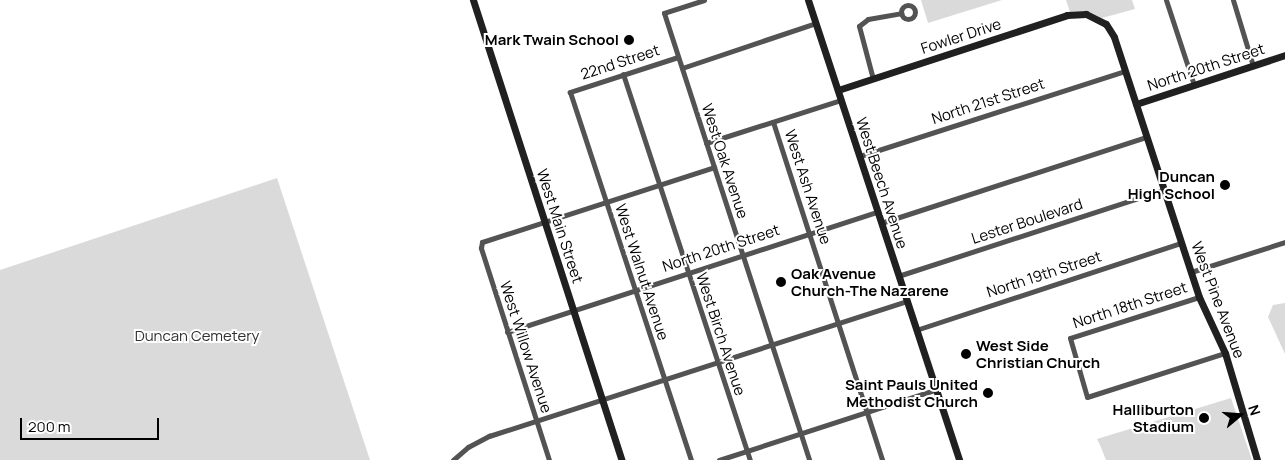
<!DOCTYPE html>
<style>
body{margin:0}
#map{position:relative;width:1285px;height:460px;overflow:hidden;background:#fff;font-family:Manrope,sans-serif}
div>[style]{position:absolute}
.green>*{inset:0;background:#dadada}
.street>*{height:5px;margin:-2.5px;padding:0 2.5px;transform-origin:2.5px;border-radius:2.5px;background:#535353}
.street>.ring{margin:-2.5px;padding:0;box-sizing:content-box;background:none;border:5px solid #535353;border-radius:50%}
.secondary>*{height:7px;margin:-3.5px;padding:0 3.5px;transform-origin:3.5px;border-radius:3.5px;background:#202020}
.dots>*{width:14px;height:14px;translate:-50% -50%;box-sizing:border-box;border:2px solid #fff;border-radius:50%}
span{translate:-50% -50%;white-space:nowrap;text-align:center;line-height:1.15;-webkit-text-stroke:4px #fff;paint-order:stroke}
.street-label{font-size:15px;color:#000}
.poi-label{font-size:15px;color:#000;font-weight:700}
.right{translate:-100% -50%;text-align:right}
.left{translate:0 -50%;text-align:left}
.park-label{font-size:15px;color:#313131}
.north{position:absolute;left:1215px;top:390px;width:50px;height:50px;-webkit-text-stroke:4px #fff;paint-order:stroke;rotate:72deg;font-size:14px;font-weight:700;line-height:20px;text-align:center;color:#000}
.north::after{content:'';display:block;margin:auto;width:18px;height:22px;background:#000;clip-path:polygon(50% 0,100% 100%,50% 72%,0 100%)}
.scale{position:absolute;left:20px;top:418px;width:139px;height:22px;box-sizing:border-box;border:2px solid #000;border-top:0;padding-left:6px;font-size:15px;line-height:18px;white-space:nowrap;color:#000;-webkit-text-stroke:4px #fff;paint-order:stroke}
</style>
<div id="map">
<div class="green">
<i style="clip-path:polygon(921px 0,1002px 0,928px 23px)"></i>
<i style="clip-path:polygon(1066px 0,1132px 0,1135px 9px,1102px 18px,1086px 11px,1070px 12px)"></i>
<i style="clip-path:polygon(277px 178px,370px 460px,0 460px,0 270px)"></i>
<i style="clip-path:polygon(1285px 303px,1285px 354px,1268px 317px,1273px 305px)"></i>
<i style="clip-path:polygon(1231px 398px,1252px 460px,1106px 460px,1100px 445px,1097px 439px)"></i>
</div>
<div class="street">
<i style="left:704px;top:0;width:42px;rotate:162deg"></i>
<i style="left:664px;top:13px;width:470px;rotate:72deg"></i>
<i style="left:1166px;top:0;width:89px;rotate:71.8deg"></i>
<i style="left:1233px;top:0;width:69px;rotate:73.1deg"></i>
<i class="ring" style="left:901px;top:5px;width:9px;height:9px"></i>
<i style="left:678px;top:57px;width:114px;rotate:162deg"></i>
<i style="left:570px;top:92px;width:387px;rotate:71.8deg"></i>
<i style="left:682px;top:68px;width:141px;rotate:-18.6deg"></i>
<i style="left:623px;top:74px;width:406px;rotate:71.8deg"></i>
<i style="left:873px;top:79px;width:55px;rotate:-104.8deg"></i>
<i style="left:859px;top:26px;width:11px;rotate:-38deg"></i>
<i style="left:868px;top:19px;width:34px;rotate:-10deg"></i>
<i style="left:773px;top:122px;width:355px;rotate:72.1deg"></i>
<i style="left:706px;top:143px;width:142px;rotate:-17.7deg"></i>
<i style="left:860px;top:156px;width:277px;rotate:-17.8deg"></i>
<i style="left:881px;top:223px;width:279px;rotate:-18deg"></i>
<i style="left:1191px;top:272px;width:99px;rotate:-17.7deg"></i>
<i style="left:898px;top:276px;width:279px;rotate:-18deg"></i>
<i style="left:1199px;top:297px;width:135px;rotate:162.4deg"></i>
<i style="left:1070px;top:338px;width:61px;rotate:73.9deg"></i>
<i style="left:1087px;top:397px;width:145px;rotate:-17.7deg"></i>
<i style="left:916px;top:330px;width:279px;rotate:-18.2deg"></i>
<i style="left:507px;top:332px;width:389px;rotate:-18deg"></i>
<i style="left:453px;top:460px;width:20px;rotate:-41deg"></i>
<i style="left:468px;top:447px;width:24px;rotate:-28deg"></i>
<i style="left:489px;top:436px;width:438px;rotate:-17.9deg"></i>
<i style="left:549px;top:460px;width:223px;rotate:-107.8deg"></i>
<i style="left:481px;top:248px;width:6px;rotate:-81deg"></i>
<i style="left:482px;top:242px;width:244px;rotate:-17.9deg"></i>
<i style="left:719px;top:460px;width:227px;rotate:-18deg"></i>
</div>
<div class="secondary">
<i style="left:473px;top:0;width:484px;rotate:72.1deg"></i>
<i style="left:808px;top:0;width:484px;rotate:71.8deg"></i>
<i style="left:838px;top:90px;width:241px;rotate:-18.1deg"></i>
<i style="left:1067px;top:15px;width:19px;rotate:-3deg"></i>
<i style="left:1086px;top:14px;width:22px;rotate:27deg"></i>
<i style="left:1106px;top:24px;width:15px;rotate:58deg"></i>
<i style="left:1114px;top:37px;width:274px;rotate:71.9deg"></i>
<i style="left:1199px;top:297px;width:62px;rotate:65.1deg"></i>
<i style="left:1225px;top:353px;width:112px;rotate:73.3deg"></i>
<i style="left:1136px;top:104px;width:157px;rotate:-18.2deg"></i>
</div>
<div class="dots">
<i style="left:629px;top:40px;background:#000"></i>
<i style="left:1225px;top:185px;background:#000"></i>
<i style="left:781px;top:282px;background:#000"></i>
<i style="left:966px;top:354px;background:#000"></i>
<i style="left:988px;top:393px;background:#000"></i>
<i style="left:1204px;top:418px;background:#000"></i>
</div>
<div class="street-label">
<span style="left:961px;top:36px;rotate:-18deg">Fowler Drive</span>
<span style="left:620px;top:62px;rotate:-18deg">22nd Street</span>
<span style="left:1206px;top:67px;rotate:-18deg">North 20th Street</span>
<span style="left:988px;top:101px;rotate:-18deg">North 21st Street</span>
<span style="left:725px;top:161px;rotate:72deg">West Oak Avenue</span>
<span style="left:882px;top:183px;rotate:72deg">West Beech Avenue</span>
<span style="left:808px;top:187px;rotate:72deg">West Ash Avenue</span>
<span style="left:1027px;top:221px;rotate:-18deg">Lester Boulevard</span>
<span style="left:560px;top:226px;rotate:72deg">West Main Street</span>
<span style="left:721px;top:248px;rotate:-18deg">North 20th Street</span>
<span style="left:642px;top:272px;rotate:72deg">West Walnut Avenue</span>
<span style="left:1044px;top:274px;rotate:-18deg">North 19th Street</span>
<span style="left:1218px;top:300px;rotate:69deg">West Pine Avenue</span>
<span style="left:1130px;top:305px;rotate:-18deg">North 18th Street</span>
<span style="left:721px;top:334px;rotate:72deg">West Birch Avenue</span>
<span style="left:526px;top:347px;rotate:72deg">West Willow Avenue</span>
</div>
<div class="poi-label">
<span class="right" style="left:619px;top:40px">Mark Twain School</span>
<span class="right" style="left:1215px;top:185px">Duncan<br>High School</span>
<span class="left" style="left:791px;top:282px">Oak Avenue<br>Church-The Nazarene</span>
<span class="left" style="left:976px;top:354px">West Side<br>Christian Church</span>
<span class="right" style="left:978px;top:393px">Saint Pauls United<br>Methodist Church</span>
<span class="right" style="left:1194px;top:418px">Halliburton<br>Stadium</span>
</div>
<div class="park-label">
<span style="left:197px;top:336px">Duncan Cemetery</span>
</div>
<div class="north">N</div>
<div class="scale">200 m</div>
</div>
